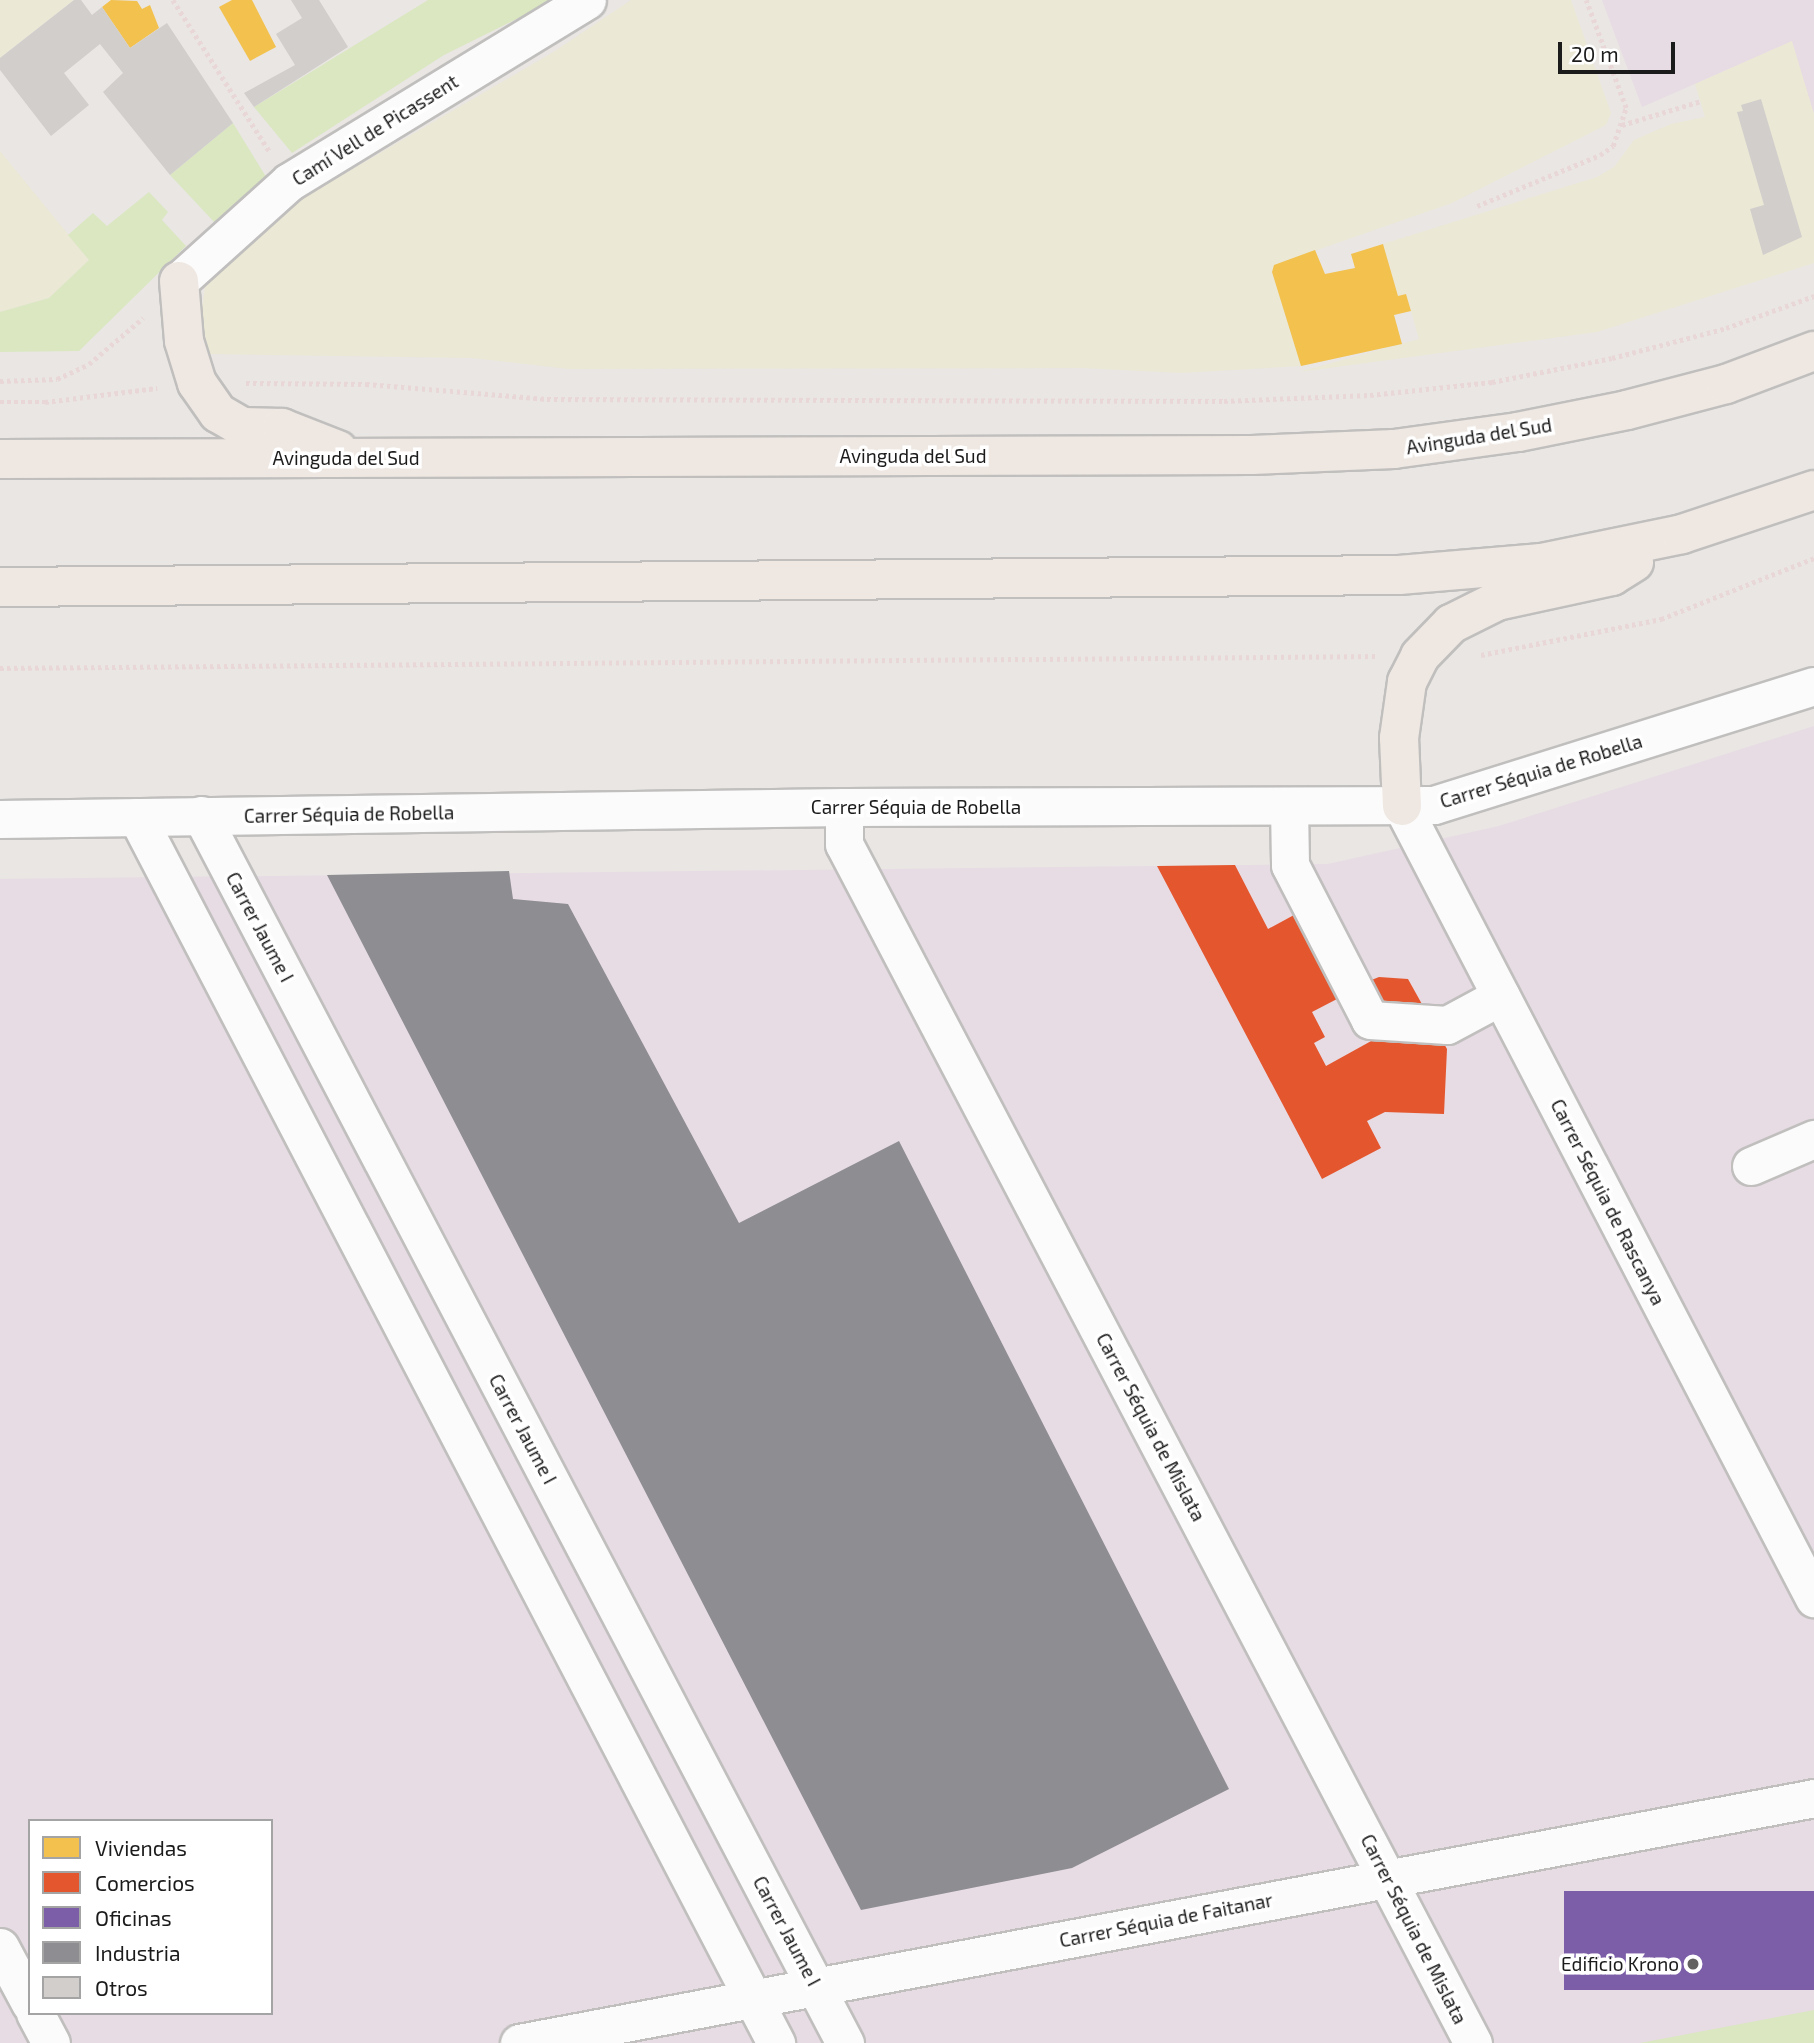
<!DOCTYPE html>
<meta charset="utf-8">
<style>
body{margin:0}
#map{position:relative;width:1814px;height:2043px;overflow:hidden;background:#e9e6e3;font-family:"Exo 2",sans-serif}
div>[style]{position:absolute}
.industrial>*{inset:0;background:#e7dbe4}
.farmland>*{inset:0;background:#ebe8d5}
.grass>*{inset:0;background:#dae7c1}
.homes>*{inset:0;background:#f2c14e}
.shops>*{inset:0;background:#e4572e}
.offices>*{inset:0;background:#7b5ea7;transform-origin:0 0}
.industry>*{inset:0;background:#8d8d92}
.building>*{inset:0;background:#d1cecc}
.path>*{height:4.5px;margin-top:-2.25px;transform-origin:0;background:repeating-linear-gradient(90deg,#e9d7d7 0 3.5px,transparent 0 7px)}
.roads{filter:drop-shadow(2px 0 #c0bfbe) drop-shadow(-2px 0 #c0bfbe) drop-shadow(0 2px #c0bfbe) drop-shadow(0 -2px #c0bfbe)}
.minor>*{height:37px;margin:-18.5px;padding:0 18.5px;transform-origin:18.5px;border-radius:18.5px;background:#fcfbfb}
.major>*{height:38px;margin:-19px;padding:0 19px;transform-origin:19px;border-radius:19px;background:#efe8e2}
.dots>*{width:19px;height:19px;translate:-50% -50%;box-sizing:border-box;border:4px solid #fff;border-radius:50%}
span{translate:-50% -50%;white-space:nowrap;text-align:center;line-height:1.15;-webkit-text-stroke:7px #fff;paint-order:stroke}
.street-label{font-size:19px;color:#1b1b1b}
.poi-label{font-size:19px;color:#1b1b1b}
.right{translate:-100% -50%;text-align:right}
.legend{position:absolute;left:28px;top:1819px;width:245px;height:196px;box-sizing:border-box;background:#fff;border:2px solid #a4a4a4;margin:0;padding:9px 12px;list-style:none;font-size:21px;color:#1b1b1b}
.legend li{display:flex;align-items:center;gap:14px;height:35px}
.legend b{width:35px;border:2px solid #a4a4a4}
.scale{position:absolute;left:1558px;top:42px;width:117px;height:32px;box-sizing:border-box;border:4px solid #1b1b1b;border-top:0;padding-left:9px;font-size:21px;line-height:24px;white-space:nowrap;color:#1b1b1b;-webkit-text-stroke:5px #fff;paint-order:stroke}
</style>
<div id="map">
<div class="industrial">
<i style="clip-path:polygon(1602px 0,1814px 0,1814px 114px,1791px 42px,1642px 107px)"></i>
<i style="clip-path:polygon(evenodd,1814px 726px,1814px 2043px,0 2043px,0 879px,1328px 864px,1499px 826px,1814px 726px,30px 1821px,271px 1821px,271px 2013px,30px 2013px,30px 1821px)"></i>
</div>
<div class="farmland">
<i style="clip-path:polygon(0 0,74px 0,0 58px)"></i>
<i style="clip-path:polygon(631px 0,1571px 0,1611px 113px,1606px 125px,1452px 203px,1274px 265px,1272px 272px,1301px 366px,1181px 373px,1083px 368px,569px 369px,472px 358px,210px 354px,199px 328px,206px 281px,296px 202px,555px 51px)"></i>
<i style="clip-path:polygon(1792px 41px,1814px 114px,1814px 263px,1597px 332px,1299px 372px,1419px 339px,1406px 294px,1398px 296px,1383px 244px,1597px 177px,1614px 167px,1634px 140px,1671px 124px,1705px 117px,1695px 84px)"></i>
<i style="clip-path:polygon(0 151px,89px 260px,49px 298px,0 312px)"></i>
</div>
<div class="grass">
<i style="clip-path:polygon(428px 0,555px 0,444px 55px,292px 153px,254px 107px)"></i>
<i style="clip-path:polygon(233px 123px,268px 180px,216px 224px,170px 175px)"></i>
<i style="clip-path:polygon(149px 192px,168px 212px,162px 220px,186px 246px,79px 351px,0 352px,0 312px,49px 298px,89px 260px,68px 235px,93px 213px,107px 226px)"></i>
<i style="clip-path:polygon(1814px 2010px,1814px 2043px,1640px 2043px)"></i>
</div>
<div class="homes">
<i style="clip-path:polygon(111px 0,137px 1px,142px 9px,150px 5px,159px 28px,130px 48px,102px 7px)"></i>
<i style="clip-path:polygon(232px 0,252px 0,276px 47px,250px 61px,219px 7px)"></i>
<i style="clip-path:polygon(1383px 244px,1398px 296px,1406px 294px,1411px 311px,1394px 315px,1402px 344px,1301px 366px,1272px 272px,1274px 265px,1315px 250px,1325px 274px,1355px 268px,1351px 254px)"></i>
</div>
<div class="shops">
<i style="clip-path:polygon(1235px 865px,1268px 929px,1294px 915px,1337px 999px,1312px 1012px,1325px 1037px,1314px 1043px,1326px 1066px,1373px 1040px,1369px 981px,1379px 977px,1408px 979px,1447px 1049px,1444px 1114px,1385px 1112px,1367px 1121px,1381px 1148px,1322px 1179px,1157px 866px)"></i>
</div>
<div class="offices">
<i style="left:1814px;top:1891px;width:99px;height:250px;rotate:90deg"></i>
</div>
<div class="industry">
<i style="clip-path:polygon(509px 871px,513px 899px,568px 904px,739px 1223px,899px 1141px,1229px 1789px,1072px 1868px,861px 1910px,327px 875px)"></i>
</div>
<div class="building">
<i style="clip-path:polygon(74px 0,81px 0,92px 15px,102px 7px,130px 48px,167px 23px,233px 123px,170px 175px,103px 92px,123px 73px,100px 44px,64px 73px,89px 105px,51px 136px,0 70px,0 58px)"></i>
<i style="clip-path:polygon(291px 0,319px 0,348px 47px,254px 107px,244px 93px,295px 65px,276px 34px,302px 18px)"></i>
<i style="clip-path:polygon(1761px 99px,1802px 237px,1763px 255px,1750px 209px,1764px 205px,1737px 112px,1743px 111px,1741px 105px)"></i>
</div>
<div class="path">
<i style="left:173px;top:0;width:180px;rotate:57.5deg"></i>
<i style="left:1622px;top:125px;width:83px;rotate:-16.9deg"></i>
<i style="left:1477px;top:206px;width:133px;rotate:-22.5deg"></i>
<i style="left:1600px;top:155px;width:16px;rotate:-35deg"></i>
<i style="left:1613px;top:146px;width:40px;rotate:-71.1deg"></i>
<i style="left:1626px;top:108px;width:115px;rotate:-110.3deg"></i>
<i style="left:0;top:381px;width:57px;rotate:-2deg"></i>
<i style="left:57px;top:379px;width:35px;rotate:-25deg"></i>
<i style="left:89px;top:364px;width:71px;rotate:-40.4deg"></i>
<i style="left:246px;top:383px;width:120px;rotate:0.5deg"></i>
<i style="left:366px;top:384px;width:182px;rotate:4.7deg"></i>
<i style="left:547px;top:399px;width:677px;rotate:0.17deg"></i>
<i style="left:1224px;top:401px;width:146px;rotate:-2.4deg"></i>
<i style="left:1370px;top:395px;width:123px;rotate:-6.1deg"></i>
<i style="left:1492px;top:382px;width:122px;rotate:-11.3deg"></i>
<i style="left:1612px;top:358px;width:118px;rotate:-14.7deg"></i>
<i style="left:1726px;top:328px;width:94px;rotate:-20deg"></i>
<i style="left:0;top:402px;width:45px"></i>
<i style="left:45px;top:402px;width:113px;rotate:-7.1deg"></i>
<i style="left:1481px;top:655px;width:184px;rotate:-11.3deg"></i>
<i style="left:1661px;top:619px;width:165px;rotate:-21.7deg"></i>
<i style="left:0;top:668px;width:1378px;rotate:-0.5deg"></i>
</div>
<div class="roads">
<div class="minor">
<i style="left:179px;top:281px;width:148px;rotate:-42deg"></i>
<i style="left:289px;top:182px;width:349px;rotate:-31.4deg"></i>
<i style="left:1289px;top:806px;width:59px;rotate:89deg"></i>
<i style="left:1290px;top:865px;width:174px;rotate:62.7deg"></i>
<i style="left:1370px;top:1020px;width:77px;rotate:3.7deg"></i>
<i style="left:1447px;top:1025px;width:61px;rotate:-28.2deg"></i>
<i style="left:1402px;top:806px;width:893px;rotate:62.52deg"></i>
<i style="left:844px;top:807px;width:37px;rotate:90deg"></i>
<i style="left:844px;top:844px;width:1354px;rotate:62.32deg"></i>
<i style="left:201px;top:815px;width:1387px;rotate:62.33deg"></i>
<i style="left:137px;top:817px;width:1383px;rotate:62.47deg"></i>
<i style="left:0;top:819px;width:844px;rotate:-0.81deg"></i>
<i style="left:844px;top:807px;width:590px;rotate:-0.19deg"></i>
<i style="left:1434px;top:805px;width:398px;rotate:-17.4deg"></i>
<i style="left:1751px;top:1166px;width:69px;rotate:-23.2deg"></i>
<i style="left:0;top:1947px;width:64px;rotate:61.8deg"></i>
<i style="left:35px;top:2013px;width:34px;rotate:62deg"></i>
<i style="left:519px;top:2043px;width:1318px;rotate:-10.71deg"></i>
</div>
<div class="major">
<i style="left:179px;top:281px;width:60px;rotate:85.2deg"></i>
<i style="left:184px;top:341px;width:44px;rotate:72.8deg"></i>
<i style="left:197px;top:383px;width:37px;rotate:55deg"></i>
<i style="left:218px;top:413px;width:28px;rotate:30deg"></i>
<i style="left:242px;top:427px;width:40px;rotate:1.4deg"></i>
<i style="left:282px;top:428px;width:60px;rotate:21.4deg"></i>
<i style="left:0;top:459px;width:1252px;rotate:-0.18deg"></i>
<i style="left:1252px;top:455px;width:142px;rotate:-2.4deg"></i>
<i style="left:1394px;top:449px;width:125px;rotate:-7.8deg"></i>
<i style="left:1518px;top:432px;width:111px;rotate:-11.4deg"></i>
<i style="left:1627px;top:410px;width:102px;rotate:-14.7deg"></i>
<i style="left:1726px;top:384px;width:94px;rotate:-20.6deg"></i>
<i style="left:0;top:587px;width:1399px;rotate:-0.49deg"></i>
<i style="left:1399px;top:575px;width:143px;rotate:-4.8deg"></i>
<i style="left:1541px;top:563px;width:144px;rotate:-11.6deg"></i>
<i style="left:1682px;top:534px;width:139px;rotate:-18.4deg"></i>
<i style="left:1402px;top:806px;width:68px;rotate:-92.5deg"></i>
<i style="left:1399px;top:738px;width:57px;rotate:-81.9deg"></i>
<i style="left:1407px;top:682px;width:29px;rotate:-63deg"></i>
<i style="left:1420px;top:656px;width:45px;rotate:-45.9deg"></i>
<i style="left:1451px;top:624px;width:51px;rotate:-26.6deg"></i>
<i style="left:1497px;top:601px;width:118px;rotate:-12.3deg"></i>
<i style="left:1612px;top:576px;width:26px;rotate:-32deg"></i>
</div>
</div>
<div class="dots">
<i style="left:1693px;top:1964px;background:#636261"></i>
</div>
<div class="street-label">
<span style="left:375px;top:130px;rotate:-32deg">Camí Vell de Picassent</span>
<span style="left:1479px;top:436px;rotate:-9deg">Avinguda del Sud</span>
<span style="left:913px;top:456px">Avinguda del Sud</span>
<span style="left:346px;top:458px">Avinguda del Sud</span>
<span style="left:1541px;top:771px;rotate:-17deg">Carrer Séquia de Robella</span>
<span style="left:916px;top:807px">Carrer Séquia de Robella</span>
<span style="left:349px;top:814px;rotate:-1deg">Carrer Séquia de Robella</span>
<span style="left:260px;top:927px;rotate:62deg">Carrer Jaume I</span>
<span style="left:1608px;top:1202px;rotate:63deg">Carrer Séquia de Rascanya</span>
<span style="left:1151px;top:1427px;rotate:62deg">Carrer Séquia de Mislata</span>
<span style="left:523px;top:1429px;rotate:62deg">Carrer Jaume I</span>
<span style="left:1166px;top:1920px;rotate:-11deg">Carrer Séquia de Faitanar</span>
<span style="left:1414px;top:1929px;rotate:63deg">Carrer Séquia de Mislata</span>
<span style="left:787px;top:1931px;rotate:62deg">Carrer Jaume I</span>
</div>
<div class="poi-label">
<span class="right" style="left:1679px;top:1964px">Edificio Krono</span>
</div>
<ul class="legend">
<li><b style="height:19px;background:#f2c14e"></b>Viviendas</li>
<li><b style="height:19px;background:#e4572e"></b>Comercios</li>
<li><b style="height:19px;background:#7b5ea7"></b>Oficinas</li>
<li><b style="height:19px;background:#8d8d92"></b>Industria</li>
<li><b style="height:19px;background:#d1cecc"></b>Otros</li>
</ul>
<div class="scale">20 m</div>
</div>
